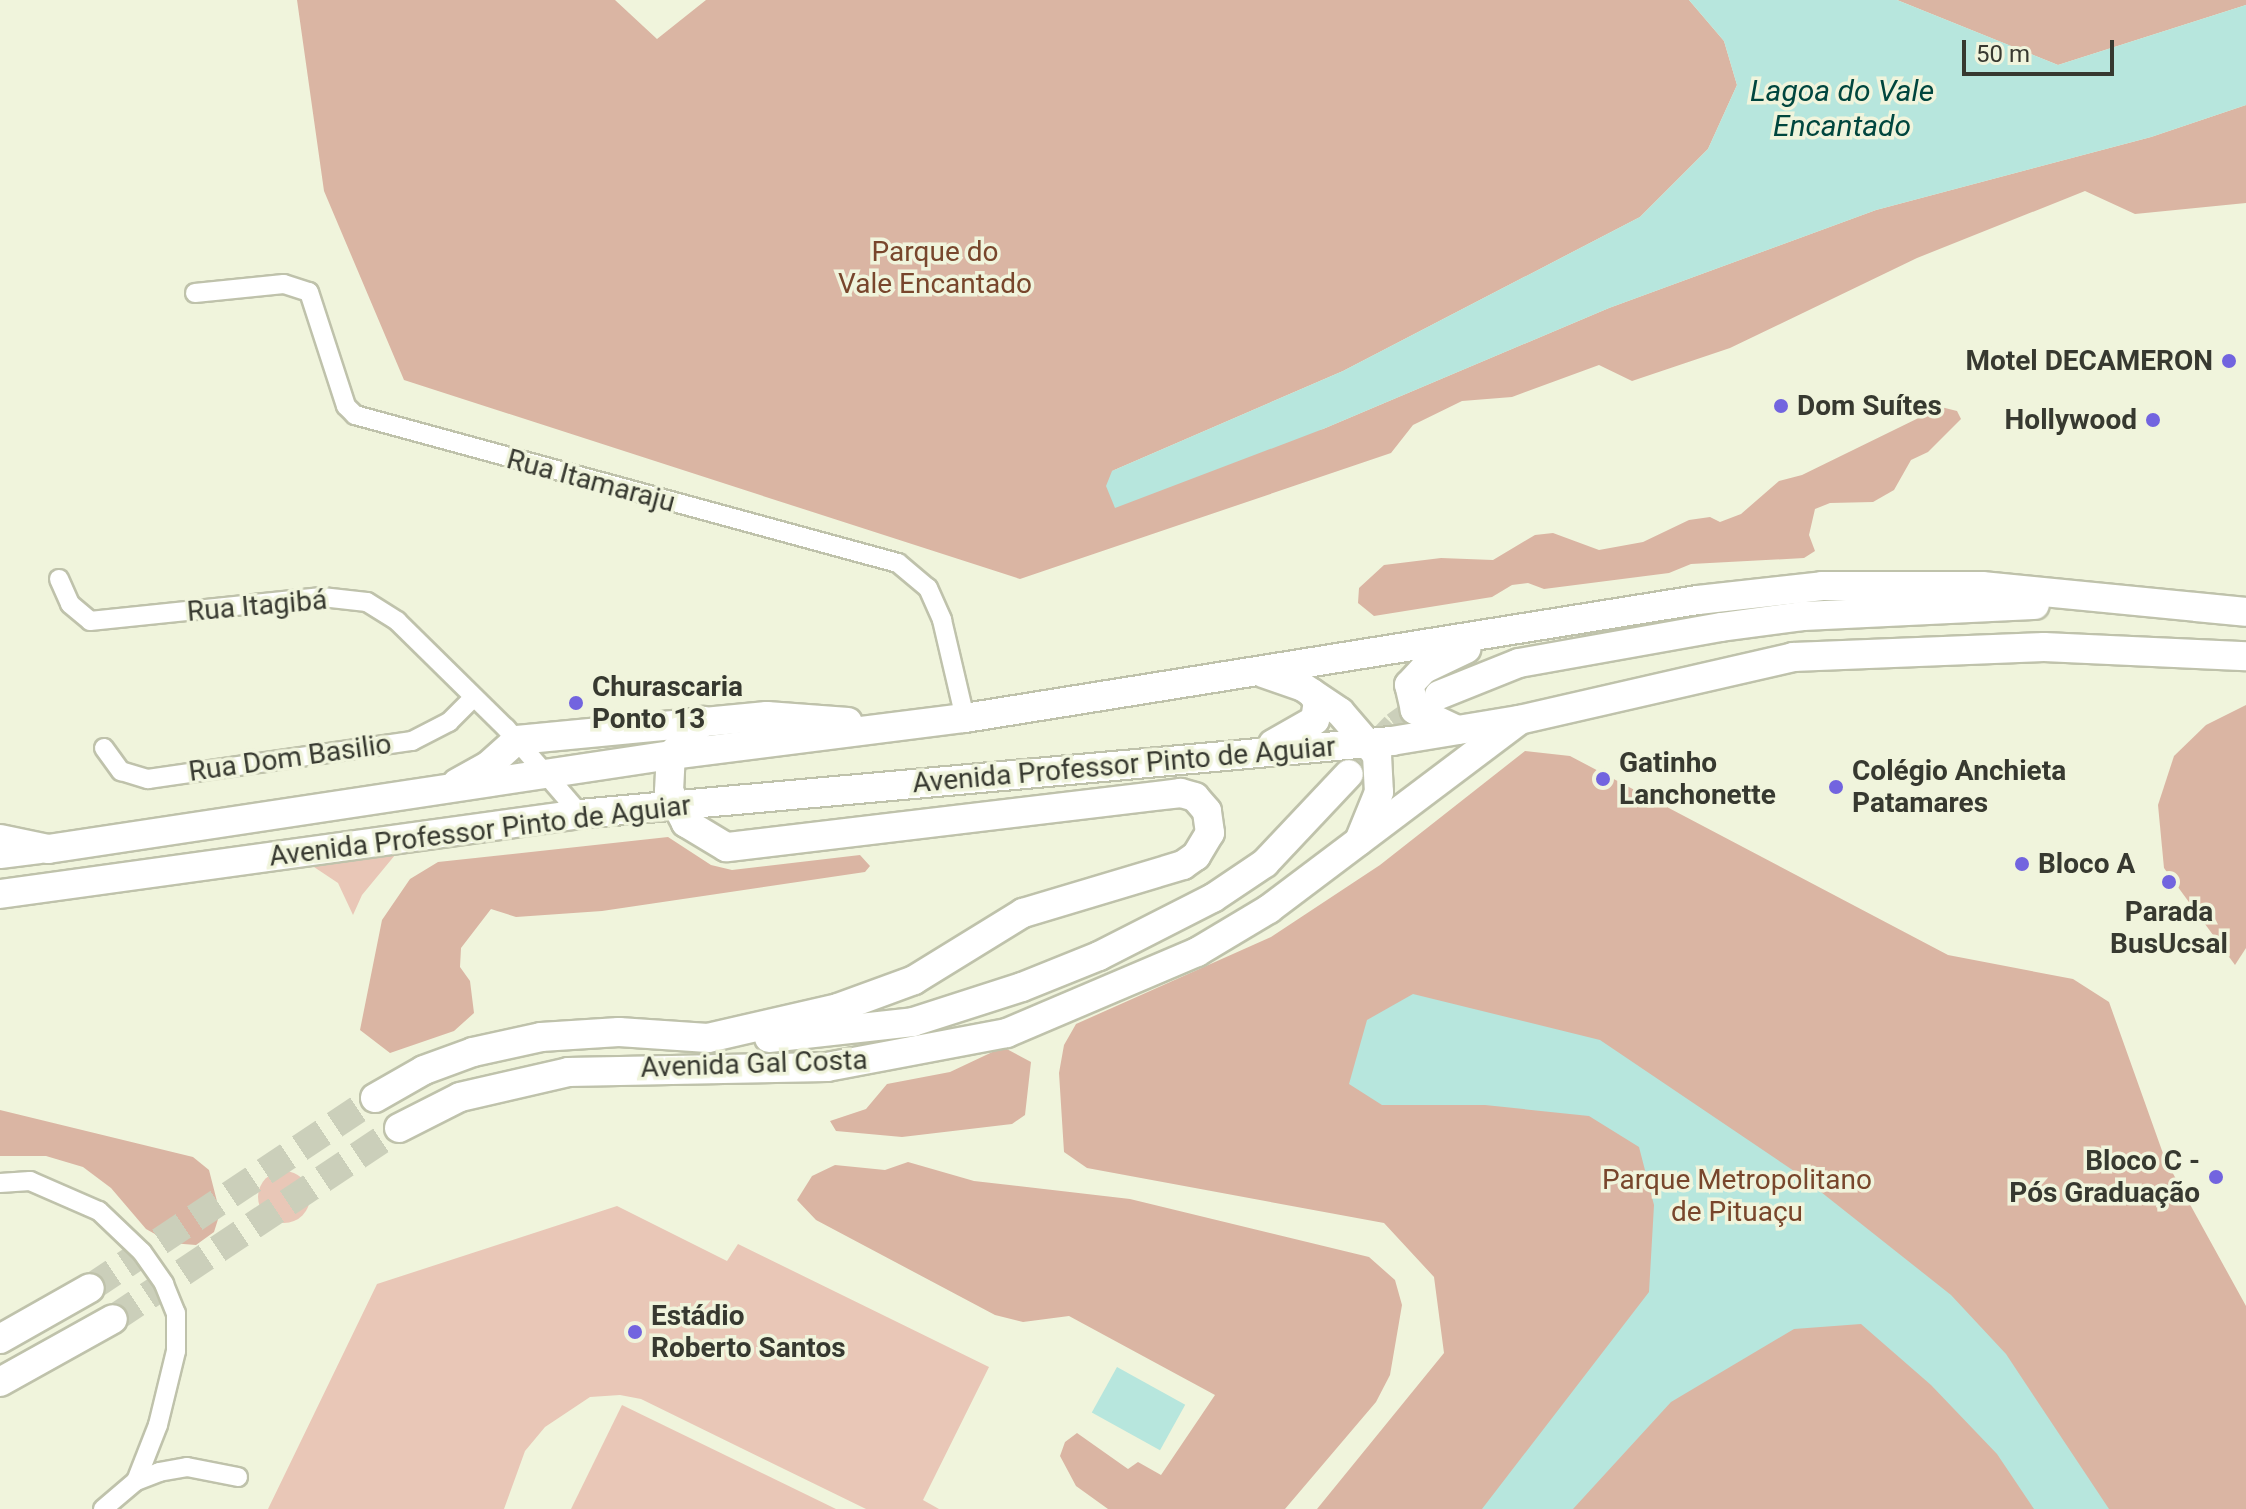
<!DOCTYPE html>
<meta charset="utf-8">
<style>
body{margin:0}
#map{position:relative;width:2246px;height:1509px;overflow:hidden;background:#f0f4dc;font-family:Roboto,sans-serif}
div>[style]{position:absolute}
.green>*{inset:0;background:#e9c7b7}
.round{border-radius:50%}
.forest>*{inset:0;background:#dab5a3}
.water>*{inset:0;background:#b7e6dd;transform-origin:0 0}
.primary-tunnel>*{height:28px;margin-top:-14px;transform-origin:0;background:repeating-linear-gradient(90deg,#cbcfba 0 28px,transparent 0 42px)}
.roads{filter:drop-shadow(2px 0 #bfc2ab) drop-shadow(-2px 0 #bfc2ab) drop-shadow(0 2px #bfc2ab) drop-shadow(0 -2px #bfc2ab)}
.street>*{height:18px;margin:-9px;padding:0 9px;transform-origin:9px;border-radius:9px;background:#fff}
.secondary>*{height:26px;margin:-13px;padding:0 13px;transform-origin:13px;border-radius:13px;background:#fff}
.primary>*{height:28px;margin:-14px;padding:0 14px;transform-origin:14px;border-radius:14px;background:#fff}
.dots>*{width:22px;height:22px;translate:-50% -50%;box-sizing:border-box;border:4px solid #f0f4dc;border-radius:50%}
span{translate:-50% -50%;white-space:nowrap;text-align:center;line-height:1.15;-webkit-text-stroke:7px #f0f4dc;paint-order:stroke}
.park-label{font-size:28px;color:#78462c}
.poi-label{font-size:28px;color:#373930;font-weight:700}
.right{translate:-100% -50%;text-align:right}
.left{translate:0 -50%;text-align:left}
.street-label{font-size:28px;color:#373930}
.water-label{font-size:30px;color:#00463e;font-style:italic}
.scale{position:absolute;left:1962px;top:40px;width:152px;height:36px;box-sizing:border-box;border:4px solid #373930;border-top:0;padding-left:10px;font-size:24px;line-height:28px;white-space:nowrap;color:#373930;-webkit-text-stroke:6px #f0f4dc;paint-order:stroke}
</style>
<div id="map">
<div class="green">
<i style="clip-path:polygon(400px 849px,362px 895px,353px 915px,338px 883px,308px 863px)"></i>
<i class="round" style="left:258px;top:1171px;width:52px;height:52px"></i>
<i style="clip-path:polygon(617px 1206px,727px 1261px,738px 1244px,989px 1367px,923px 1500px,939px 1509px,866px 1509px,641px 1399px,620px 1395px,590px 1397px,545px 1427px,525px 1451px,504px 1509px,268px 1509px,377px 1284px)"></i>
<i style="clip-path:polygon(622px 1405px,836px 1509px,571px 1509px)"></i>
</div>
<div class="forest">
<i style="clip-path:polygon(297px 0,615px 0,657px 39px,706px 0,1689px 0,1724px 41px,1737px 85px,1708px 149px,1640px 217px,1343px 371px,1112px 471px,1323px 429px,1609px 308px,1876px 210px,2151px 137px,2246px 105px,2246px 203px,2135px 214px,2085px 191px,1917px 258px,1730px 348px,1632px 381px,1599px 365px,1512px 397px,1462px 401px,1413px 425px,1391px 453px,1020px 579px,404px 380px,324px 191px)"></i>
<i style="clip-path:polygon(1897px 0,2246px 0,2246px 5px,2058px 65px)"></i>
<i style="clip-path:polygon(1941px 407px,1957px 411px,1961px 419px,1928px 452px,1911px 460px,1894px 490px,1873px 502px,1830px 503px,1815px 509px,1809px 535px,1815px 551px,1804px 558px,1691px 564px,1669px 573px,1544px 589px,1528px 583px,1512px 585px,1492px 597px,1374px 616px,1358px 603px,1359px 588px,1384px 565px,1441px 558px,1493px 560px,1535px 535px,1553px 533px,1599px 550px,1643px 542px,1689px 520px,1710px 517px,1720px 522px,1741px 514px,1779px 481px,1802px 475px)"></i>
<i style="clip-path:polygon(2246px 705px,2246px 948px,2235px 965px,2164px 868px,2158px 805px,2174px 756px,2206px 725px)"></i>
<i style="clip-path:polygon(1525px 751px,1570px 756px,1948px 955px,2073px 979px,2109px 1002px,2165px 1159px,2246px 1306px,2246px 1509px,1317px 1509px,1444px 1353px,1434px 1277px,1384px 1223px,1087px 1168px,1064px 1152px,1059px 1073px,1064px 1045px,1076px 1024px,1271px 937px,1380px 865px)"></i>
<i style="clip-path:polygon(668px 837px,711px 865px,732px 870px,860px 855px,870px 866px,865px 872px,602px 911px,516px 917px,491px 909px,461px 948px,460px 967px,470px 981px,474px 1013px,454px 1031px,390px 1053px,360px 1030px,382px 920px,410px 879px,438px 862px)"></i>
<i style="clip-path:polygon(1003px 1047px,1031px 1062px,1025px 1115px,1012px 1124px,902px 1137px,836px 1131px,830px 1121px,866px 1109px,887px 1084px,950px 1072px)"></i>
<i style="clip-path:polygon(0 1110px,193px 1157px,209px 1170px,220px 1213px,214px 1232px,196px 1245px,171px 1243px,146px 1229px,111px 1188px,83px 1167px,46px 1156px,0 1156px)"></i>
<i style="clip-path:polygon(908px 1162px,974px 1181px,1130px 1199px,1369px 1257px,1395px 1280px,1402px 1305px,1390px 1375px,1376px 1402px,1285px 1509px,1108px 1509px,1076px 1486px,1060px 1456px,1065px 1442px,1077px 1433px,1128px 1469px,1138px 1462px,1161px 1475px,1215px 1395px,1069px 1316px,1023px 1322px,995px 1315px,816px 1220px,797px 1200px,812px 1176px,835px 1165px,885px 1170px)"></i>
</div>
<div class="water">
<i style="clip-path:polygon(1689px 0,1897px 0,2058px 65px,2246px 5px,2246px 105px,2151px 137px,1876px 210px,1609px 308px,1323px 429px,1115px 508px,1106px 486px,1112px 471px,1343px 371px,1640px 217px,1708px 149px,1737px 85px,1724px 41px)"></i>
<i style="clip-path:polygon(1413px 994px,1600px 1040px,1797px 1173px,1951px 1295px,2006px 1354px,2109px 1509px,2034px 1509px,1997px 1454px,1931px 1385px,1861px 1324px,1794px 1329px,1671px 1402px,1573px 1509px,1482px 1509px,1649px 1292px,1654px 1205px,1639px 1147px,1589px 1116px,1485px 1105px,1382px 1105px,1349px 1084px,1367px 1020px)"></i>
<i style="left:1117px;top:1367px;width:78px;height:52px;rotate:29deg"></i>
</div>
<div class="primary-tunnel">
<i style="left:1349px;top:774px;width:66px;rotate:-46.2deg"></i>
<i style="left:1395px;top:726px;width:49px;rotate:-35.9deg"></i>
<i style="left:90px;top:1288px;width:343px;rotate:-33.7deg"></i>
<i style="left:113px;top:1319px;width:344px;rotate:-33.7deg"></i>
</div>
<div class="roads">
<div class="street">
<i style="left:195px;top:293px;width:89px;rotate:-5.8deg"></i>
<i style="left:284px;top:284px;width:26px;rotate:18deg"></i>
<i style="left:309px;top:292px;width:120px;rotate:72deg"></i>
<i style="left:346px;top:406px;width:13px;rotate:45deg"></i>
<i style="left:355px;top:415px;width:563px;rotate:15.25deg"></i>
<i style="left:898px;top:563px;width:39px;rotate:40deg"></i>
<i style="left:928px;top:588px;width:35px;rotate:66deg"></i>
<i style="left:942px;top:620px;width:101px;rotate:76.8deg"></i>
<i style="left:59px;top:579px;width:27px;rotate:66deg"></i>
<i style="left:70px;top:604px;width:26px;rotate:40deg"></i>
<i style="left:90px;top:621px;width:233px;rotate:-5.9deg"></i>
<i style="left:322px;top:597px;width:45px;rotate:6.3deg"></i>
<i style="left:367px;top:602px;width:36px;rotate:32deg"></i>
<i style="left:397px;top:621px;width:153px;rotate:44.5deg"></i>
<i style="left:506px;top:728px;width:113px;rotate:49.3deg"></i>
<i style="left:104px;top:748px;width:29px;rotate:54deg"></i>
<i style="left:121px;top:771px;width:28px;rotate:17deg"></i>
<i style="left:148px;top:779px;width:267px;rotate:-8.2deg"></i>
<i style="left:412px;top:741px;width:42px;rotate:-27.2deg"></i>
<i style="left:449px;top:722px;width:35px;rotate:-45deg"></i>
<i style="left:0;top:1183px;width:30px;rotate:-4deg"></i>
<i style="left:30px;top:1181px;width:75px;rotate:23.5deg"></i>
<i style="left:99px;top:1211px;width:59px;rotate:43.6deg"></i>
<i style="left:142px;top:1252px;width:39px;rotate:55deg"></i>
<i style="left:164px;top:1284px;width:31px;rotate:68deg"></i>
<i style="left:176px;top:1313px;width:38px;rotate:90deg"></i>
<i style="left:176px;top:1351px;width:76px;rotate:103.7deg"></i>
<i style="left:158px;top:1425px;width:60px;rotate:111.4deg"></i>
<i style="left:103px;top:1509px;width:43px;rotate:-40.3deg"></i>
<i style="left:136px;top:1481px;width:25px;rotate:-21deg"></i>
<i style="left:159px;top:1472px;width:28px;rotate:-10deg"></i>
<i style="left:187px;top:1467px;width:52px;rotate:11.1deg"></i>
</div>
<div class="secondary">
<i style="left:0;top:855px;width:40px;rotate:-7.1deg"></i>
</div>
<div class="primary">
<i style="left:1263px;top:673px;width:42px;rotate:19.3deg"></i>
<i style="left:1303px;top:687px;width:45px;rotate:34deg"></i>
<i style="left:1340px;top:712px;width:57px;rotate:49.3deg"></i>
<i style="left:1377px;top:755px;width:37px;rotate:87deg"></i>
<i style="left:1379px;top:792px;width:53px;rotate:112.2deg"></i>
<i style="left:1439px;top:695px;width:86px;rotate:-21.8deg"></i>
<i style="left:1519px;top:663px;width:205px;rotate:-10.1deg"></i>
<i style="left:1721px;top:627px;width:82px;rotate:-7.7deg"></i>
<i style="left:1802px;top:616px;width:233px;rotate:-2.7deg"></i>
<i style="left:1457px;top:730px;width:47px;rotate:-154.5deg"></i>
<i style="left:1415px;top:710px;width:26px;rotate:-103deg"></i>
<i style="left:1409px;top:685px;width:22px;rotate:-47deg"></i>
<i style="left:1424px;top:669px;width:47px;rotate:-25.5deg"></i>
<i style="left:1273px;top:744px;width:48px;rotate:-29.7deg"></i>
<i style="left:1315px;top:720px;width:18px;rotate:-81deg"></i>
<i style="left:1318px;top:702px;width:11px;rotate:-124deg"></i>
<i style="left:457px;top:783px;width:35px;rotate:-29deg"></i>
<i style="left:488px;top:766px;width:39px;rotate:-42deg"></i>
<i style="left:517px;top:740px;width:251px;rotate:-5.5deg"></i>
<i style="left:767px;top:716px;width:81px;rotate:4.2deg"></i>
<i style="left:0;top:839px;width:49px;rotate:11.8deg"></i>
<i style="left:48px;top:849px;width:630px;rotate:-8.58deg"></i>
<i style="left:671px;top:755px;width:296px;rotate:-7.2deg"></i>
<i style="left:965px;top:718px;width:742px;rotate:-9.15deg"></i>
<i style="left:1698px;top:600px;width:125px;rotate:-6.4deg"></i>
<i style="left:1822px;top:586px;width:160px"></i>
<i style="left:1982px;top:586px;width:265px;rotate:5.6deg"></i>
<i style="left:0;top:894px;width:585px;rotate:-7.85deg"></i>
<i style="left:580px;top:814px;width:815px;rotate:-5.14deg"></i>
<i style="left:1392px;top:741px;width:129px;rotate:-9.4deg"></i>
<i style="left:1519px;top:720px;width:281px;rotate:-12.9deg"></i>
<i style="left:1793px;top:657px;width:251px;rotate:-2.3deg"></i>
<i style="left:2044px;top:647px;width:202px;rotate:2.6deg"></i>
<i style="left:769px;top:1038px;width:145px;rotate:-6.3deg"></i>
<i style="left:913px;top:1022px;width:114px;rotate:-17.8deg"></i>
<i style="left:1022px;top:987px;width:83px;rotate:-21.9deg"></i>
<i style="left:1099px;top:956px;width:128px;rotate:-27deg"></i>
<i style="left:1213px;top:898px;width:63px;rotate:-33.9deg"></i>
<i style="left:1265px;top:863px;width:122px;rotate:-46.7deg"></i>
<i style="left:375px;top:1098px;width:56px;rotate:-29.7deg"></i>
<i style="left:424px;top:1070px;width:52px;rotate:-20.2deg"></i>
<i style="left:473px;top:1052px;width:70px;rotate:-12.4deg"></i>
<i style="left:541px;top:1037px;width:78px;rotate:-3.7deg"></i>
<i style="left:619px;top:1032px;width:89px;rotate:3.9deg"></i>
<i style="left:708px;top:1038px;width:133px;rotate:-13deg"></i>
<i style="left:838px;top:1008px;width:81px;rotate:-20.2deg"></i>
<i style="left:914px;top:980px;width:128px;rotate:-31.6deg"></i>
<i style="left:1023px;top:913px;width:167px;rotate:-16.7deg"></i>
<i style="left:1183px;top:865px;width:16px;rotate:-35deg"></i>
<i style="left:1196px;top:856px;width:27px;rotate:-59deg"></i>
<i style="left:1210px;top:833px;width:22px;rotate:-98deg"></i>
<i style="left:1207px;top:811px;width:18px;rotate:-131deg"></i>
<i style="left:1195px;top:797px;width:15px;rotate:-164deg"></i>
<i style="left:1181px;top:793px;width:458px;rotate:173.2deg"></i>
<i style="left:726px;top:847px;width:47px;rotate:-149deg"></i>
<i style="left:686px;top:823px;width:36px;rotate:-118deg"></i>
<i style="left:669px;top:791px;width:36px;rotate:-87deg"></i>
<i style="left:671px;top:755px;width:47px;rotate:-46.7deg"></i>
<i style="left:399px;top:1128px;width:68px;rotate:-26.9deg"></i>
<i style="left:460px;top:1097px;width:111px;rotate:-13deg"></i>
<i style="left:568px;top:1072px;width:259px;rotate:-1.1deg"></i>
<i style="left:827px;top:1067px;width:183px;rotate:-10.7deg"></i>
<i style="left:1007px;top:1033px;width:207px;rotate:-23.1deg"></i>
<i style="left:1197px;top:952px;width:84px;rotate:-30.8deg"></i>
<i style="left:1269px;top:909px;width:311px;rotate:-37deg"></i>
<i style="left:0;top:1339px;width:103px;rotate:-29.5deg"></i>
<i style="left:0;top:1382px;width:129px;rotate:-29.1deg"></i>
</div>
</div>
<div class="dots">
<i style="left:2229px;top:361px;background:#7264df"></i>
<i style="left:1781px;top:406px;background:#7264df"></i>
<i style="left:2153px;top:420px;background:#7264df"></i>
<i style="left:576px;top:703px;background:#7264df"></i>
<i style="left:1603px;top:779px;background:#7264df"></i>
<i style="left:1836px;top:787px;background:#7264df"></i>
<i style="left:2022px;top:864px;background:#7264df"></i>
<i style="left:2169px;top:882px;background:#7264df"></i>
<i style="left:2216px;top:1177px;background:#7264df"></i>
<i style="left:635px;top:1332px;background:#7264df"></i>
</div>
<div class="park-label">
<span style="left:935px;top:268px">Parque do<br>Vale Encantado</span>
<span style="left:1737px;top:1196px">Parque Metropolitano<br>de Pituaçu</span>
</div>
<div class="poi-label">
<span class="right" style="left:2213px;top:361px">Motel DECAMERON</span>
<span class="left" style="left:1797px;top:406px">Dom Suítes</span>
<span class="right" style="left:2137px;top:420px">Hollywood</span>
<span class="left" style="left:592px;top:703px">Churascaria<br>Ponto 13</span>
<span class="left" style="left:1619px;top:779px">Gatinho<br>Lanchonette</span>
<span class="left" style="left:1852px;top:787px">Colégio Anchieta<br>Patamares</span>
<span class="left" style="left:2038px;top:864px">Bloco A</span>
<span style="left:2169px;top:928px">Parada<br>BusUcsal</span>
<span class="right" style="left:2200px;top:1177px">Bloco C -<br>Pós Graduação</span>
<span class="left" style="left:651px;top:1332px">Estádio<br>Roberto Santos</span>
</div>
<div class="street-label">
<span style="left:591px;top:481px;rotate:15deg">Rua Itamaraju</span>
<span style="left:257px;top:606px;rotate:-5deg">Rua Itagibá</span>
<span style="left:290px;top:758px;rotate:-8deg">Rua Dom Basilio</span>
<span style="left:1124px;top:765px;rotate:-5deg">Avenida Professor Pinto de Aguiar</span>
<span style="left:480px;top:831px;rotate:-7deg">Avenida Professor Pinto de Aguiar</span>
<span style="left:754px;top:1064px;rotate:-2deg">Avenida Gal Costa</span>
</div>
<div class="water-label">
<span style="left:1842px;top:108px">Lagoa do Vale<br>Encantado</span>
</div>
<div class="scale">50 m</div>
</div>
